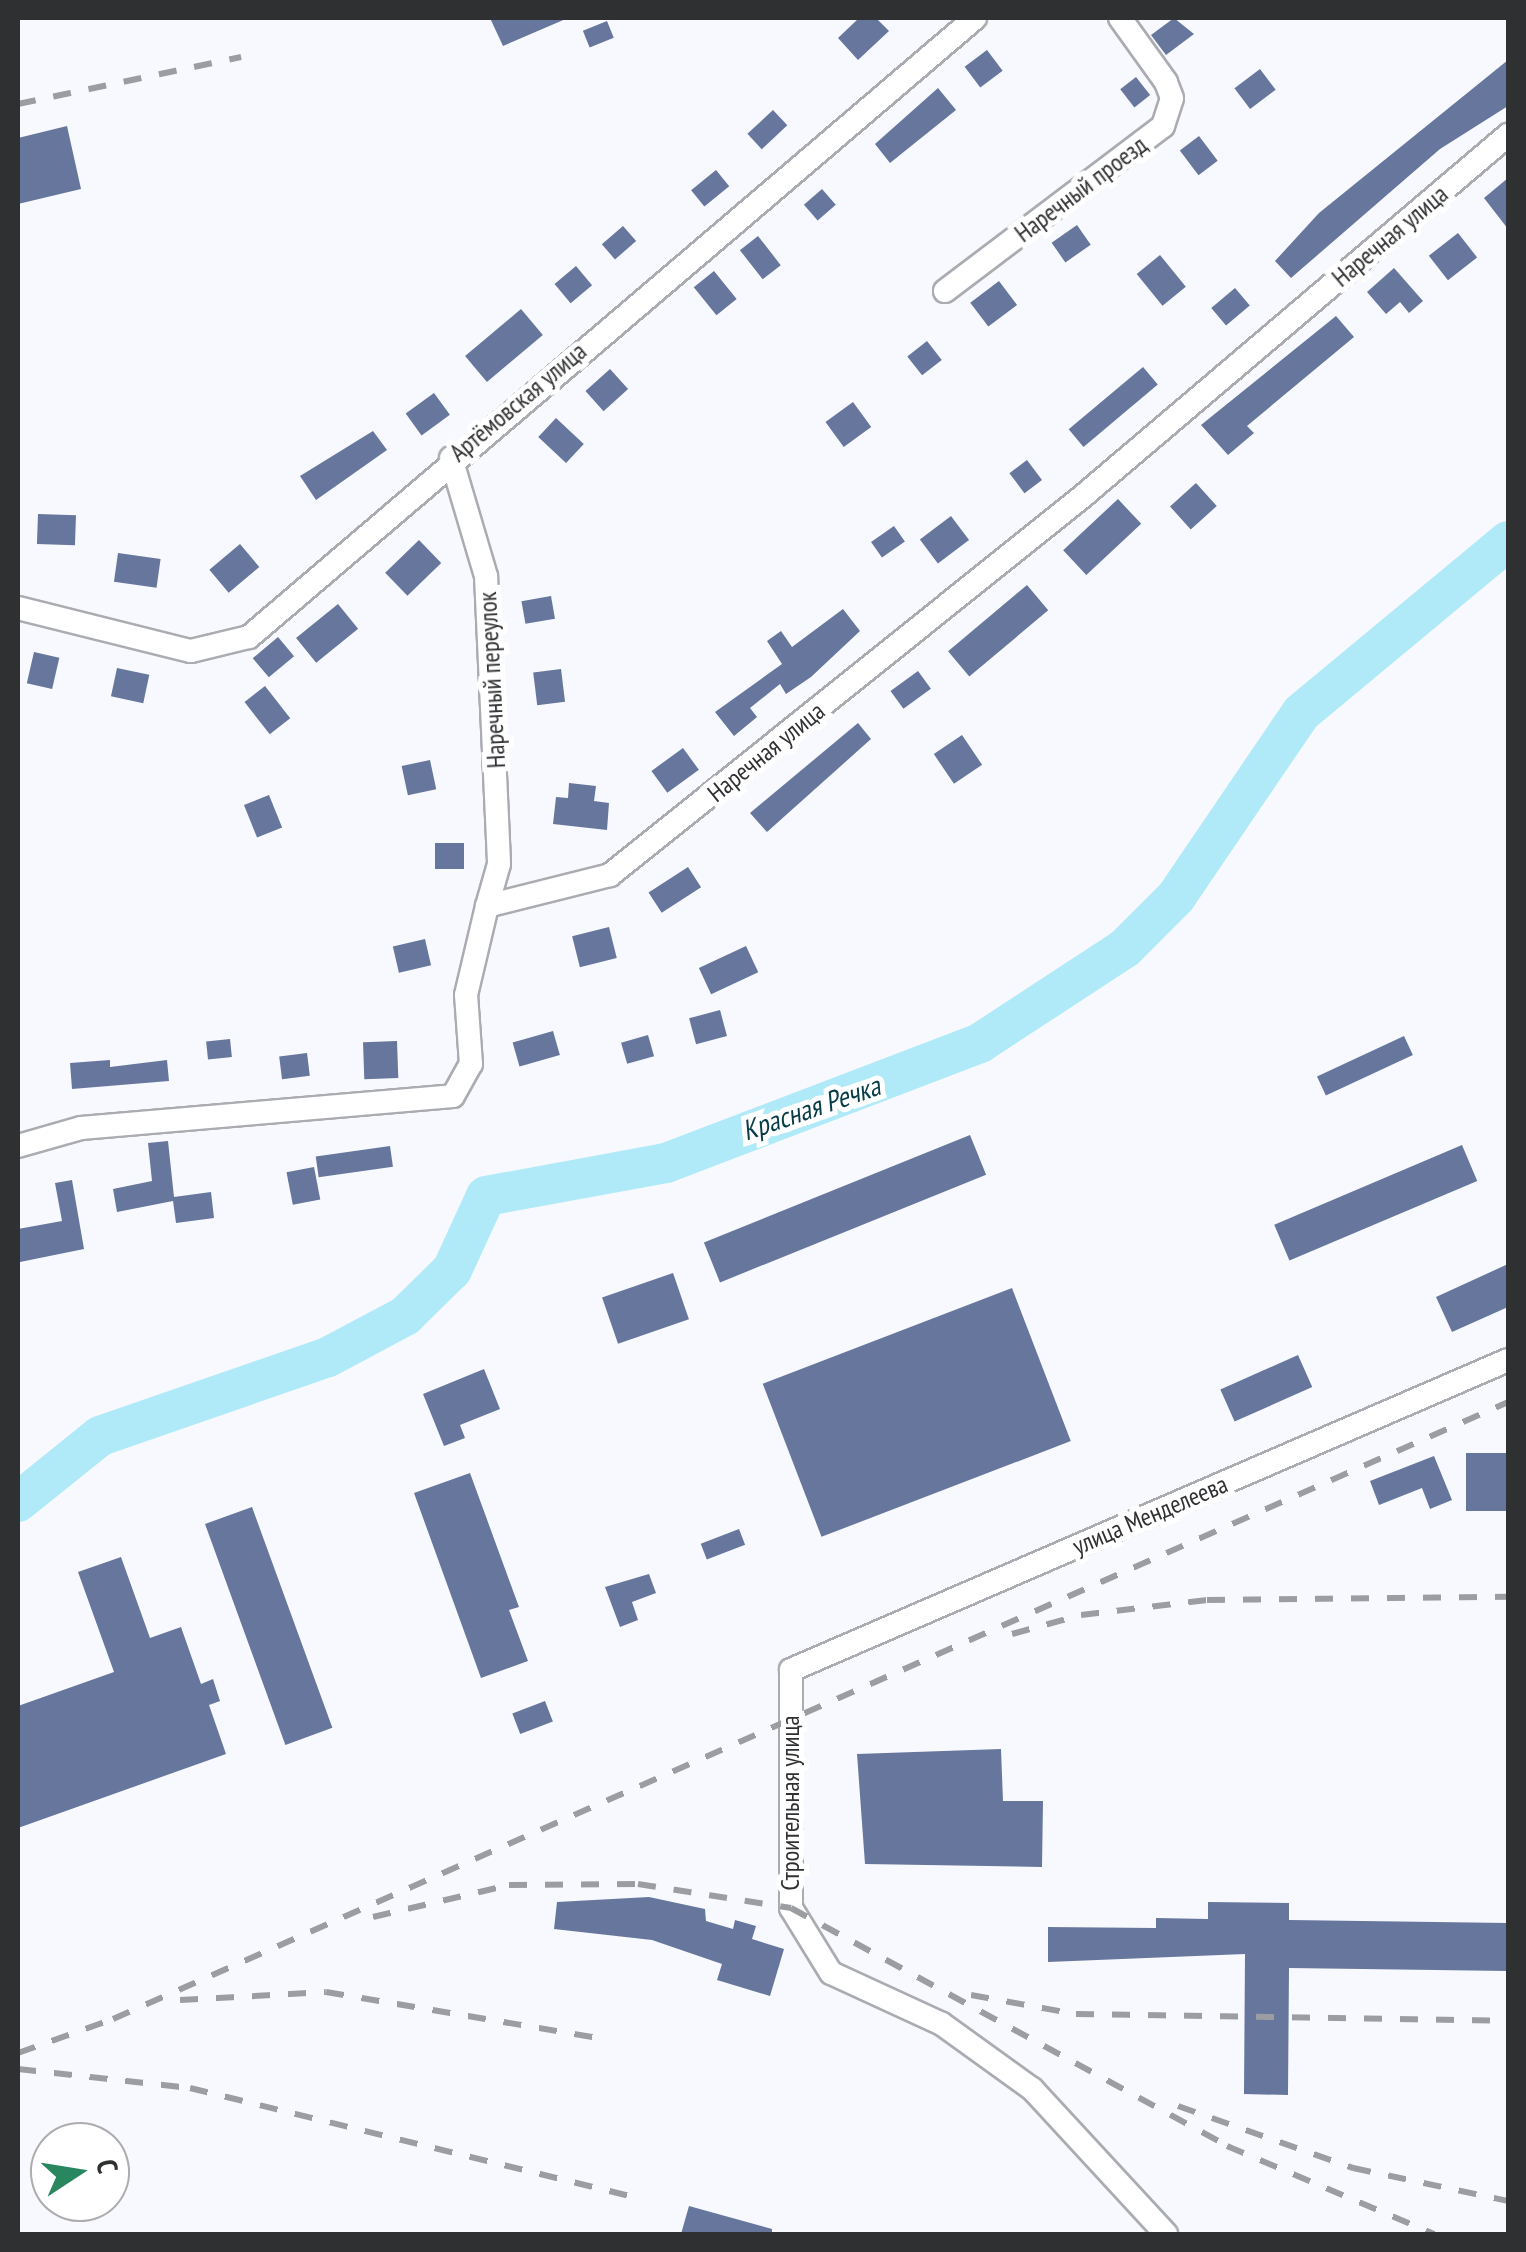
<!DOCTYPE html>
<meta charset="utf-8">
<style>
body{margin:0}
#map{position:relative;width:1526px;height:2252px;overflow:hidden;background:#f7f9fe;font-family:"PT Sans Narrow",sans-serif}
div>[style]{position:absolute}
.river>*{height:40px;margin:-20px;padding:0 20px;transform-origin:20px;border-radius:20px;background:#b0eaf8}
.building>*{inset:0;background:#67769c;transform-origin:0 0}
.roads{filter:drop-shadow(2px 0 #aaacb2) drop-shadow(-2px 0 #aaacb2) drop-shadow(0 2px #aaacb2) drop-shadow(0 -2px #aaacb2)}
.minor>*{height:22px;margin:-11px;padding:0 11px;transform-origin:11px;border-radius:11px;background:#fff}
.rail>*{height:6px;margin-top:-3px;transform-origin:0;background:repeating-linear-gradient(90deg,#9b9da0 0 18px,transparent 0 36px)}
span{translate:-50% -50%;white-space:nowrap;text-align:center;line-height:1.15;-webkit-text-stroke:10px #fff;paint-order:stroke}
.street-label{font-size:25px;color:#2f3032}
.water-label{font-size:28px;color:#063c46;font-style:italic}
.frame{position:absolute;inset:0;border:20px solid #2f3032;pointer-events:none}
.north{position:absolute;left:30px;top:2122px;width:100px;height:100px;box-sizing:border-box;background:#fff;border:2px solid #acacad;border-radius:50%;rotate:78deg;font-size:28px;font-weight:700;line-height:40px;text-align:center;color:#2f3032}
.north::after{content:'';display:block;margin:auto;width:35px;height:45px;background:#29875f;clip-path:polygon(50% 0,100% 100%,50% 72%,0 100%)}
</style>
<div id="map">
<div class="river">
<i style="left:18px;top:1502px;width:105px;rotate:-38.8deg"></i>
<i style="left:100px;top:1436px;width:241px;rotate:-19.1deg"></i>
<i style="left:328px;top:1357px;width:87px;rotate:-28deg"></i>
<i style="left:405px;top:1316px;width:66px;rotate:-44.4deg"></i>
<i style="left:452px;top:1270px;width:81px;rotate:-65.3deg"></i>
<i style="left:486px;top:1196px;width:183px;rotate:-10.4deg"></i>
<i style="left:666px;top:1163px;width:336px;rotate:-20.9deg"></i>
<i style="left:980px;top:1043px;width:173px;rotate:-33.2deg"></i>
<i style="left:1125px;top:948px;width:72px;rotate:-45deg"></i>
<i style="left:1176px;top:897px;width:222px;rotate:-55.8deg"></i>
<i style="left:1301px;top:713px;width:269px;rotate:-39.7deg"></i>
</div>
<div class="building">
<i style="clip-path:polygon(490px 18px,568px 18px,503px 46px)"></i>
<i style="clip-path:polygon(859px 18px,876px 18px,889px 31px,858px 60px,838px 38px)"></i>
<i style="clip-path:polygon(1174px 18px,1194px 34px,1166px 55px,1151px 35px)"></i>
<i style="left:607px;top:21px;width:18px;height:26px;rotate:68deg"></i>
<i style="left:987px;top:50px;width:26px;height:28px;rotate:53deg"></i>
<i style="clip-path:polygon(1508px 60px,1508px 106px,1440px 149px,1291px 278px,1275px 261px,1319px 213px)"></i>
<i style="left:1260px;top:69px;width:26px;height:32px;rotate:53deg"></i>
<i style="left:1136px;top:77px;width:23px;height:20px;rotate:52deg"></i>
<i style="clip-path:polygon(938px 88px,956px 110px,890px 163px,875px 144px)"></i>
<i style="left:773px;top:110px;width:21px;height:35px;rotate:47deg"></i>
<i style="clip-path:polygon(67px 126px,81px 189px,18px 204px,18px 138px)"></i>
<i style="left:1199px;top:136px;width:31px;height:24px;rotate:53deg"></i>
<i style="left:716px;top:170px;width:21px;height:32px;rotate:51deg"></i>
<i style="clip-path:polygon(1508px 178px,1508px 229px,1484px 198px)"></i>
<i style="left:822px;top:189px;width:21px;height:24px;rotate:49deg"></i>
<i style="left:1077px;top:225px;width:24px;height:31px;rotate:55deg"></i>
<i style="left:623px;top:226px;width:20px;height:28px;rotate:49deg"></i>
<i style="left:1458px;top:233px;width:31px;height:37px;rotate:52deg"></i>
<i style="left:758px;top:236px;width:37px;height:23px;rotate:52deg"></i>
<i style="left:1160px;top:255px;width:41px;height:30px;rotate:51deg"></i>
<i style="left:576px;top:266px;width:25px;height:28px;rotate:50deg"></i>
<i style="clip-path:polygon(1394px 268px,1423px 301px,1409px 313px,1400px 302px,1386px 314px,1367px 292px)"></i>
<i style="left:714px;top:271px;width:36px;height:26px;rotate:51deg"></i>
<i style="left:999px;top:281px;width:30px;height:36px;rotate:53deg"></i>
<i style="left:1235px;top:288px;width:23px;height:31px;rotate:50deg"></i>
<i style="left:521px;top:309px;width:34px;height:73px;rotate:50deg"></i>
<i style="clip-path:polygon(1336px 316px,1354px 337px,1247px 426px,1254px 433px,1228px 455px,1201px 425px)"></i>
<i style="left:927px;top:341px;width:24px;height:25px;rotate:52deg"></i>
<i style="left:1143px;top:367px;width:23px;height:97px;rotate:50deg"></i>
<i style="left:610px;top:369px;width:27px;height:33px;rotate:48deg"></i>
<i style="left:434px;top:393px;width:27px;height:35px;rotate:54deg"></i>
<i style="left:853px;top:402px;width:31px;height:34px;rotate:54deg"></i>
<i style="left:556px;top:418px;width:38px;height:26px;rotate:43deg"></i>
<i style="clip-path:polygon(373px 431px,387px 450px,316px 500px,300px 476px)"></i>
<i style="left:1027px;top:460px;width:25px;height:22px;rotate:53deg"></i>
<i style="left:1196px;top:483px;width:31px;height:35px;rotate:48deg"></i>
<i style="left:1118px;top:499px;width:34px;height:75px;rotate:47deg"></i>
<i style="left:38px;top:514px;width:38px;height:30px;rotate:2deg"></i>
<i style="left:951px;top:516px;width:30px;height:39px;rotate:53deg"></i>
<i style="left:894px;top:526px;width:19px;height:28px;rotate:55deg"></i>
<i style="left:419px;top:540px;width:32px;height:47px;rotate:46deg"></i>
<i style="left:240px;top:544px;width:30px;height:40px;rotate:50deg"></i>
<i style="left:118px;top:553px;width:43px;height:29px;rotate:8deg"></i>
<i style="left:1027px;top:585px;width:33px;height:103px;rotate:50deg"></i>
<i style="left:551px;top:596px;width:23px;height:30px;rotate:80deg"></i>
<i style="left:338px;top:604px;width:32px;height:54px;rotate:51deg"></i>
<i style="clip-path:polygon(843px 609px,860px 631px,811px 677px,786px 694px,780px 684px,750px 708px,757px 717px,734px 736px,715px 712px,782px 664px,767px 641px,781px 631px,792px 647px)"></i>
<i style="left:278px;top:637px;width:25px;height:33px;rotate:50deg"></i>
<i style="left:34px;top:652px;width:26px;height:32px;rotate:13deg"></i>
<i style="left:117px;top:668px;width:33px;height:29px;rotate:12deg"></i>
<i style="left:561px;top:669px;width:33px;height:28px;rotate:83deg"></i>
<i style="left:918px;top:671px;width:22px;height:34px;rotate:54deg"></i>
<i style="left:265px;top:686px;width:41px;height:26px;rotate:52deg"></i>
<i style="clip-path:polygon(858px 723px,871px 739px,767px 832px,750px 813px)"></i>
<i style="left:962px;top:735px;width:36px;height:34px;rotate:56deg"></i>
<i style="left:683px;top:748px;width:27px;height:39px;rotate:54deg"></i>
<i style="left:430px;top:760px;width:30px;height:29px;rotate:78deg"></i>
<i style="clip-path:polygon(569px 783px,596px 786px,594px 801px,609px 803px,607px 830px,553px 824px,556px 797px,568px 798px)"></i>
<i style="left:269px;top:795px;width:35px;height:27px;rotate:68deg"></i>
<i style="left:435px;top:843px;width:29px;height:26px"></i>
<i style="left:688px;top:867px;width:24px;height:47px;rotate:57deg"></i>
<i style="left:609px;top:927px;width:32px;height:38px;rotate:76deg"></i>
<i style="left:425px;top:939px;width:27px;height:33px;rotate:77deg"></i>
<i style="left:746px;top:946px;width:29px;height:52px;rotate:65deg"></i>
<i style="left:720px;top:1010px;width:27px;height:32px;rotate:75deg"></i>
<i style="left:553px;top:1031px;width:25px;height:42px;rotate:74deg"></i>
<i style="left:648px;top:1035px;width:22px;height:28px;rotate:74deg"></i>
<i style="left:1404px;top:1036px;width:21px;height:96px;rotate:65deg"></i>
<i style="left:230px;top:1039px;width:18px;height:24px;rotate:84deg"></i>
<i style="left:397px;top:1041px;width:37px;height:34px;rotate:88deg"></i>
<i style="left:307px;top:1053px;width:23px;height:28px;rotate:83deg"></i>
<i style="clip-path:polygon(110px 1060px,110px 1067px,167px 1060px,169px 1081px,72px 1089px,70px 1063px)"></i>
<i style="left:970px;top:1135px;width:43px;height:287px;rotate:68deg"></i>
<i style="clip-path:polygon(168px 1141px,174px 1197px,211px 1192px,214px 1218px,176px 1223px,173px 1201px,117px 1212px,113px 1189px,152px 1181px,148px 1143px)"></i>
<i style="left:1462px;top:1145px;width:39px;height:204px;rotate:67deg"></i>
<i style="left:390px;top:1146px;width:21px;height:75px;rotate:82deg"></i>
<i style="left:314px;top:1167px;width:33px;height:28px;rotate:79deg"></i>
<i style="clip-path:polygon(72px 1180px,84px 1249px,20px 1262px,18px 1229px,62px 1221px,55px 1183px)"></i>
<i style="clip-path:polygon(1508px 1264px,1508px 1307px,1452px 1332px,1436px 1297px)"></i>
<i style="left:673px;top:1273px;width:49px;height:75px;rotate:71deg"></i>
<i style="left:1012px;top:1288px;width:164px;height:267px;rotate:69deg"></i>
<i style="left:1298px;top:1355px;width:35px;height:85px;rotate:66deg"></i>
<i style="clip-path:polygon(484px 1369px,500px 1409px,460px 1425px,465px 1438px,444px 1446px,423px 1394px)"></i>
<i style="left:1508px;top:1453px;width:58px;height:42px;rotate:90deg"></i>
<i style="clip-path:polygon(1434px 1456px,1452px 1500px,1430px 1509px,1422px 1488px,1379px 1505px,1370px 1481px)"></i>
<i style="clip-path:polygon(470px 1473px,519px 1607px,509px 1610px,528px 1661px,481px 1678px,414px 1493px)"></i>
<i style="left:252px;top:1507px;width:235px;height:50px;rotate:70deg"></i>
<i style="left:739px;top:1529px;width:17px;height:41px;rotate:69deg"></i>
<i style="clip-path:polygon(121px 1557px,150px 1638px,181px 1627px,201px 1684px,213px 1679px,220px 1701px,209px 1705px,226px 1754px,18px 1828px,18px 1706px,114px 1672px,78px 1572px)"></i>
<i style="clip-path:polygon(649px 1574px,656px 1593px,632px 1602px,638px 1620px,620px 1627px,605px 1587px)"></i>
<i style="left:545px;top:1701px;width:22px;height:35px;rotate:69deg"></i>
<i style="clip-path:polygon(1001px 1749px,1003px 1801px,1043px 1801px,1042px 1867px,865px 1864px,857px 1754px)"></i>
<i style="clip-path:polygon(649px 1897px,705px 1909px,706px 1921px,733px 1929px,735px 1920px,756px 1926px,752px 1939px,784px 1949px,770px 1996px,717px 1980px,722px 1964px,652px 1940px,554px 1929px,557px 1902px)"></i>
<i style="clip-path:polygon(1208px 1902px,1289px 1903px,1289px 1920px,1508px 1923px,1508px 1971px,1289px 1968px,1288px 2095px,1244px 2094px,1245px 1954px,1048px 1962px,1048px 1927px,1156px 1928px,1156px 1918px,1208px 1919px)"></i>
<i style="clip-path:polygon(689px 2206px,772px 2229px,772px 2234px,681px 2234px)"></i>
</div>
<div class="roads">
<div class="minor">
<i style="left:945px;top:291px;width:273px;rotate:-37.1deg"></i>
<i style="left:1163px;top:126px;width:29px;rotate:-72deg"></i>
<i style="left:1172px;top:98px;width:17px;rotate:-111deg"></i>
<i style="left:1166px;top:82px;width:79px;rotate:-125.7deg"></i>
<i style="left:451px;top:458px;width:123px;rotate:73.5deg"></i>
<i style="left:486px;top:576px;width:288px;rotate:87.4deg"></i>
<i style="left:499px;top:864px;width:44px;rotate:105.9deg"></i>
<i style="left:18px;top:608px;width:178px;rotate:14deg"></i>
<i style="left:191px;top:651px;width:60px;rotate:-13.6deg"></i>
<i style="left:249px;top:637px;width:954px;rotate:-40.45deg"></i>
<i style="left:18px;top:1146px;width:66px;rotate:-15.9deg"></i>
<i style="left:81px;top:1128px;width:373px;rotate:-4.9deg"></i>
<i style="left:453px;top:1096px;width:37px;rotate:-61deg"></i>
<i style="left:471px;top:1064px;width:69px;rotate:-94.1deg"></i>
<i style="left:466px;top:995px;width:91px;rotate:-76.7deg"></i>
<i style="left:487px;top:906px;width:127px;rotate:-14.1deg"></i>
<i style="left:610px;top:875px;width:606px;rotate:-38.7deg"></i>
<i style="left:1083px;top:496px;width:558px;rotate:-40.34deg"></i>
<i style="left:1166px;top:2234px;width:197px;rotate:-132.7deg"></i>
<i style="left:1032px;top:2089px;width:111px;rotate:-144.2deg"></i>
<i style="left:942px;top:2024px;width:122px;rotate:-155.3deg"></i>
<i style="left:831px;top:1973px;width:76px;rotate:-121.6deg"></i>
<i style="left:791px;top:1908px;width:238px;rotate:-90deg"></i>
<i style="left:791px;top:1670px;width:781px;rotate:-23.38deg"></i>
</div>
</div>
<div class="rail">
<i style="left:18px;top:104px;width:228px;rotate:-11.9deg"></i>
<i style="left:1012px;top:1634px;width:72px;rotate:-15.4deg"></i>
<i style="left:1081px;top:1615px;width:127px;rotate:-6.8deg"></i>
<i style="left:1207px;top:1600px;width:301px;rotate:-0.6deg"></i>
<i style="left:373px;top:1917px;width:140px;rotate:-13.2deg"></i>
<i style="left:509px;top:1885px;width:129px;rotate:-0.4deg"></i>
<i style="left:638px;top:1884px;width:155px;rotate:8.9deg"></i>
<i style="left:791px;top:1908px;width:497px;rotate:28.6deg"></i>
<i style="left:1227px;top:2146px;width:225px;rotate:23deg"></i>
<i style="left:971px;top:1995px;width:107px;rotate:10.3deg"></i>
<i style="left:1076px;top:2014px;width:432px;rotate:0.9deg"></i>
<i style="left:180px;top:2000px;width:146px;rotate:-3.1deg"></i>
<i style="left:326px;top:1992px;width:282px;rotate:9.6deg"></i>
<i style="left:18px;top:2053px;width:101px;rotate:-19.7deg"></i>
<i style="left:113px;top:2019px;width:1525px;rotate:-23.86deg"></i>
<i style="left:18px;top:2069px;width:173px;rotate:6.3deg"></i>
<i style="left:190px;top:2088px;width:460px;rotate:13.8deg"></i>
<i style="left:1178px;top:2106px;width:186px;rotate:19.5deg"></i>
<i style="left:1353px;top:2168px;width:158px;rotate:12deg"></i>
</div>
<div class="street-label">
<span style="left:1081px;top:189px;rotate:-37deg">Наречный проезд</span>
<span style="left:1390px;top:236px;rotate:-40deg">Наречная улица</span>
<span style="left:518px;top:402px;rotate:-40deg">Артёмовская улица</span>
<span style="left:492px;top:680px;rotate:-93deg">Наречный переулок</span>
<span style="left:766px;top:752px;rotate:-39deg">Наречная улица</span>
<span style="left:1150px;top:1515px;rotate:-23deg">улица Менделеева</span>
<span style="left:790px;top:1803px;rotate:-90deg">Строительная улица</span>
</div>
<div class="water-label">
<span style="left:811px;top:1108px;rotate:-19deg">Красная Речка</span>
</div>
<div class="frame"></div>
<div class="north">С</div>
</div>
